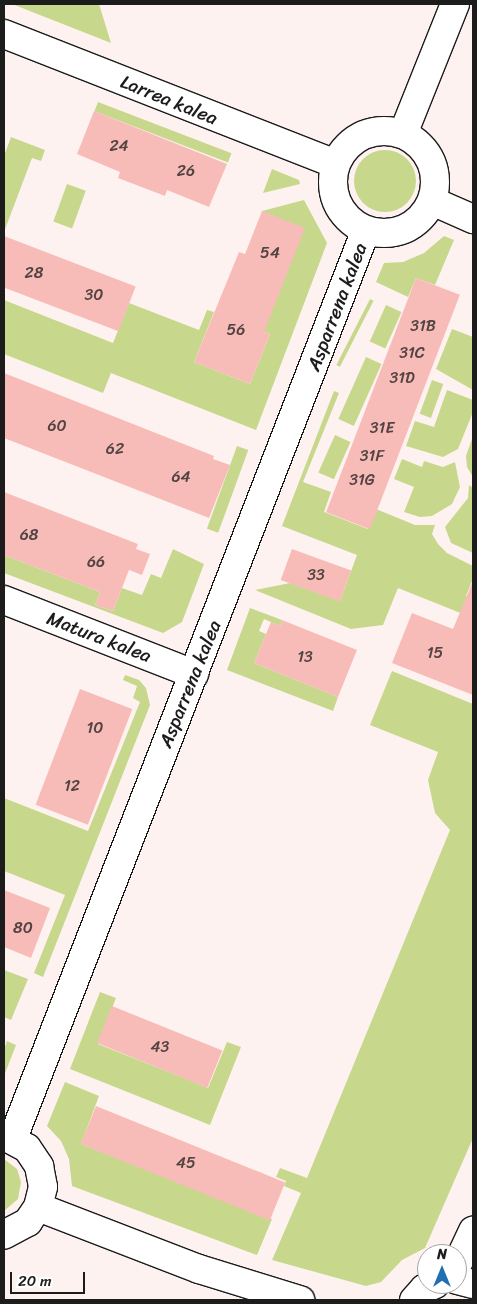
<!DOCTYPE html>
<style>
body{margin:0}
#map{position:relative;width:477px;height:1304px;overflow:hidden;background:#fef2f1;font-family:Sriracha,sans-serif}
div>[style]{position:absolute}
.green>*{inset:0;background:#c7d88c;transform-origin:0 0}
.round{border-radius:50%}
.building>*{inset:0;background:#f8bcb8;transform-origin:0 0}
.roads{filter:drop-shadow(1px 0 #1c1c1c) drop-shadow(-1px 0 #1c1c1c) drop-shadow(0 1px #1c1c1c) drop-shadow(0 -1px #1c1c1c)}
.minor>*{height:28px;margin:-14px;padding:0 14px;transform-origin:14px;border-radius:14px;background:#fff}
.minor>.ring{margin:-14px;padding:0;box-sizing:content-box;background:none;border:28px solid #fff;border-radius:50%}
.major>*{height:28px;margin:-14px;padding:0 14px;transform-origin:14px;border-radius:14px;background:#fff}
span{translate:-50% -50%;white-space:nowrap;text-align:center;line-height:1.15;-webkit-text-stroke:4px #fff;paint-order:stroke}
.number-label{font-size:16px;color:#534443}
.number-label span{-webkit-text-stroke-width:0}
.street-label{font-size:19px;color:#1c1c1c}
.frame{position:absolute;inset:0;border:5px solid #1c1c1c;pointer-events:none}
.north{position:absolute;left:417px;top:1244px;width:50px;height:50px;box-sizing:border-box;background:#fff;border:1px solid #a4a4a4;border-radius:50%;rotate:0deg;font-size:14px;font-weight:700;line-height:20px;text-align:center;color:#1c1c1c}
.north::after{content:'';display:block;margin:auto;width:18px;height:22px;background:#1f6fb2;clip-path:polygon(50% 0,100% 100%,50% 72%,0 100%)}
.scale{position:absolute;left:10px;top:1272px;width:75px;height:22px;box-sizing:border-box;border:2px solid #1c1c1c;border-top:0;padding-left:6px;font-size:15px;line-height:18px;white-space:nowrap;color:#1c1c1c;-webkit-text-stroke:4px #fff;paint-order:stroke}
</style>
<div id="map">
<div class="green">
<i style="clip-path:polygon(12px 4px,99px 4px,111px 43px)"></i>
<i style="left:98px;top:102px;width:143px;height:10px;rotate:21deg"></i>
<i style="clip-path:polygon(11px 137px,45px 150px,41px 161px,32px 158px,4px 232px,4px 156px)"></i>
<i class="round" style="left:354px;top:150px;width:62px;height:62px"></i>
<i style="clip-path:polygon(272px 169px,299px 180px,300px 184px,263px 193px)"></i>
<i style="left:67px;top:184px;width:20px;height:40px;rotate:20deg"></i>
<i style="clip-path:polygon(304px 200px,327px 243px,256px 430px,111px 373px,103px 393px,4px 354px,4px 300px,113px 343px,129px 303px,199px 330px,207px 310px,214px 312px,194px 362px,250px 384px,270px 334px,264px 332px,262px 211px)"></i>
<i style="clip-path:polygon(444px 236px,454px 240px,435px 285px,416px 278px,408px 297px,376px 282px,384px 263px,403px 262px,424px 253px)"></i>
<i style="left:370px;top:299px;width:4px;height:74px;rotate:27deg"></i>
<i style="left:386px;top:305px;width:17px;height:40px;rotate:24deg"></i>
<i style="clip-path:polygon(452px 329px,473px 337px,473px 390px,436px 369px)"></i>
<i style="left:366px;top:357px;width:17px;height:68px;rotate:24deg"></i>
<i style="left:432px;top:380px;width:12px;height:36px;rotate:20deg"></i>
<i style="clip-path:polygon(447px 390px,473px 400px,473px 412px,458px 449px,443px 457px,406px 446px,415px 421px,434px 427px)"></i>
<i style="clip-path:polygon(334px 391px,339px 393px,303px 482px,331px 492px,324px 512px,368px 529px,376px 509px,415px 525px,435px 525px,432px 534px,438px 544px,447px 553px,473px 566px,473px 579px,466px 596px,473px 599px,473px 618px,398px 588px,383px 625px,351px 629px,255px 590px,290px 583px,340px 601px,357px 555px,282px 526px)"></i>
<i style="left:335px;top:435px;width:17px;height:41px;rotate:24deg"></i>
<i style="clip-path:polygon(473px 436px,473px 477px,467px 467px,466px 456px)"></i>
<i style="left:237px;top:446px;width:12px;height:88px;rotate:20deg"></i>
<i style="clip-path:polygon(402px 459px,422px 467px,424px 461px,443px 467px,455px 462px,460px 487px,452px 504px,432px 516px,420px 517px,404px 512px,414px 487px,394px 479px)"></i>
<i style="clip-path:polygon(469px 485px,473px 488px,473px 553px,451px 543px,445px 527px,468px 498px)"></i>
<i style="clip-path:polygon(173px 549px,204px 564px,182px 622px,163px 633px,4px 573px,4px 555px,100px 592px,95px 605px,113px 611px,122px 588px,142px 595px,151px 574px,161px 578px)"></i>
<i style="clip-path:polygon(250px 608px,282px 620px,280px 626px,264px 619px,259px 631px,266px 634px,254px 663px,338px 697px,333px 711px,227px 670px)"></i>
<i style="clip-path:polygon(392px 671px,473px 704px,473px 1138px,425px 1248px,402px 1260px,381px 1282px,366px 1286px,272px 1260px,301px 1193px,284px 1186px,286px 1181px,276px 1177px,280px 1168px,307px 1178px,450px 830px,435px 813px,428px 780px,438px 752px,370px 725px)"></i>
<i style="clip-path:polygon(125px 675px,139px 680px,146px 688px,150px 705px,43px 977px,34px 973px,65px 895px,4px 871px,4px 798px,88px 831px,140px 702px,133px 698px,137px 686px,123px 680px)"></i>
<i style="clip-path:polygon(4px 970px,28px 979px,11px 1020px,4px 1017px)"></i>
<i style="clip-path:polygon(100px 992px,116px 998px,98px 1044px,189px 1080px,208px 1088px,227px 1042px,241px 1047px,210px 1125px,70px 1069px)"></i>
<i style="clip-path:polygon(7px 1041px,16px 1045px,4px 1076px,4px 1050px)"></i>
<i style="clip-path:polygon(65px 1082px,99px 1096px,81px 1144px,272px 1219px,257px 1255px,72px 1186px,69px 1159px,61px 1141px,47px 1126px)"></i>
<i style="clip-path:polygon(4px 1159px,17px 1169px,21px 1182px,18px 1199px,4px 1211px)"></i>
</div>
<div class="building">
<i style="clip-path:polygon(94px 111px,227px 164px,209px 207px,167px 190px,165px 196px,118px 178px,120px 172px,77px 154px)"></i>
<i style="clip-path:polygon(262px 211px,305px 228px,264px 332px,270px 334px,250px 384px,194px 362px,239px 252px,245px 254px)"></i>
<i style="left:4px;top:236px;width:141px;height:48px;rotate:21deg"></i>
<i style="left:416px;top:278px;width:47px;height:251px;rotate:21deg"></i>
<i style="clip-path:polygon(4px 373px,214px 456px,213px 459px,230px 465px,209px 518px,4px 438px)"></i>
<i style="clip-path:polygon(4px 492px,138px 544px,136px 549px,150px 554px,142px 575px,129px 570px,113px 611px,95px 605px,100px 592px,4px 555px)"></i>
<i style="left:292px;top:549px;width:63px;height:33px;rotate:20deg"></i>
<i style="clip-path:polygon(473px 581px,473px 695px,392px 663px,412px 613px,453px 629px)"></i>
<i style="clip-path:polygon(282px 620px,357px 650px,338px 697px,254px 663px,271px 622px,280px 626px)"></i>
<i style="left:80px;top:689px;width:56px;height:124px;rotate:21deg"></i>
<i style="clip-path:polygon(4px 890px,50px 908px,31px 958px,4px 947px)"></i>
<i style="left:112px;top:1006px;width:119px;height:40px;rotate:22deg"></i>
<i style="left:96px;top:1106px;width:204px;height:41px;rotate:22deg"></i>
</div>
<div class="roads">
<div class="minor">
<i style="left:4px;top:34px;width:356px;rotate:21.4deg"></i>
<i class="ring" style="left:333px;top:131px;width:74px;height:74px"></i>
<i style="left:403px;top:134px;width:140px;rotate:-68.2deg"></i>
<i style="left:432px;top:201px;width:45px;rotate:23.7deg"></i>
<i style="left:4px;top:600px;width:204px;rotate:21.3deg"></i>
<i style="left:4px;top:1136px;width:26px;rotate:28deg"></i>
<i style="left:27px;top:1148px;width:22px;rotate:56deg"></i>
<i style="left:39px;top:1166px;width:21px;rotate:79deg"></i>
<i style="left:43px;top:1187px;width:21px;rotate:104deg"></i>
<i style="left:38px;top:1207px;width:18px;rotate:124deg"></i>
<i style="left:28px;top:1222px;width:27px;rotate:152deg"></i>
<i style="left:13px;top:1138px;width:974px;rotate:-68.76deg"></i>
<i style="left:38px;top:1207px;width:173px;rotate:21.1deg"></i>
<i style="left:199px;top:1269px;width:106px;rotate:17.1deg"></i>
</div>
<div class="major">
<i style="left:457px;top:1265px;width:38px;rotate:-65deg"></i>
<i style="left:457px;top:1280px;width:16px;rotate:14deg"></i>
<i style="left:414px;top:1300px;width:15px;rotate:-48deg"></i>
<i style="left:424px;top:1289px;width:12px;rotate:-24deg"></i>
</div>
</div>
<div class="number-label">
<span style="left:119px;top:146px">24</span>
<span style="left:186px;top:171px">26</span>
<span style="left:270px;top:253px">54</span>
<span style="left:34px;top:273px">28</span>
<span style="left:94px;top:295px">30</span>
<span style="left:423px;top:326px">31B</span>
<span style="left:236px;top:330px">56</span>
<span style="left:412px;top:353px">31C</span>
<span style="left:402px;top:378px">31D</span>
<span style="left:57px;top:426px">60</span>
<span style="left:382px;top:428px">31E</span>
<span style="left:115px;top:449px">62</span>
<span style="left:372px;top:456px">31F</span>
<span style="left:181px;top:477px">64</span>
<span style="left:362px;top:480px">31G</span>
<span style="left:29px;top:535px">68</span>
<span style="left:96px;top:562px">66</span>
<span style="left:316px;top:575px">33</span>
<span style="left:435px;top:653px">15</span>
<span style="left:305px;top:657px">13</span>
<span style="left:95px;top:728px">10</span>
<span style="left:72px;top:786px">12</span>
<span style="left:23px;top:928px">80</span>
<span style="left:160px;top:1047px">43</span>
<span style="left:186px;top:1163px">45</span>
</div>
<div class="street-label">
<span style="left:169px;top:100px;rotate:22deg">Larrea kalea</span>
<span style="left:337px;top:307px;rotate:-69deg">Asparrena kalea</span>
<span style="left:99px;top:637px;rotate:21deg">Matura kalea</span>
<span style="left:190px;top:684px;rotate:-68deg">Asparrena kalea</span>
</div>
<div class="frame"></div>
<div class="north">N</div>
<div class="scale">20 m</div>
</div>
